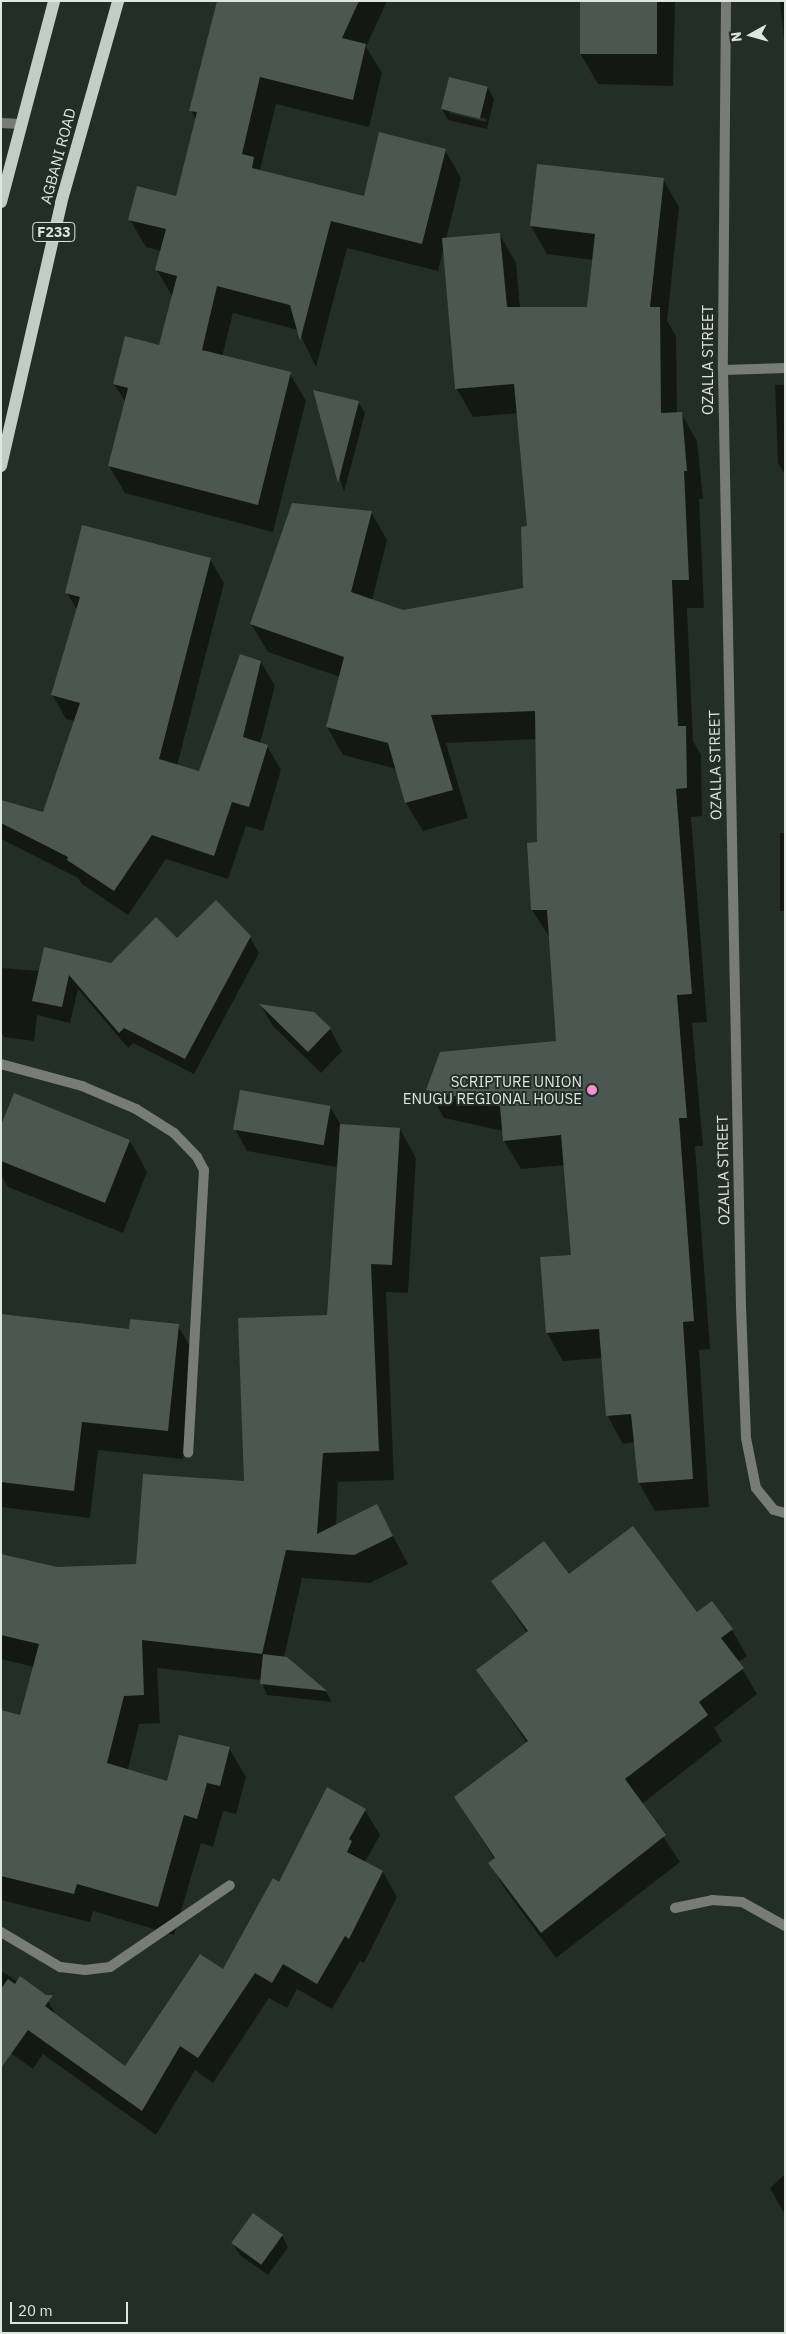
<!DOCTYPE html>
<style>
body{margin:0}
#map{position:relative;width:786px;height:2334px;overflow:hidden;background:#242e29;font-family:"IBM Plex Sans",sans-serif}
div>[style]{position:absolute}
.shadow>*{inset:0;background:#0007;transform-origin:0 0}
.building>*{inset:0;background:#4c5751;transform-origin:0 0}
.service>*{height:10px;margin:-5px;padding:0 5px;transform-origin:5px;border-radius:5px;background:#777c79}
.minor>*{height:10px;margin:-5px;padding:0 5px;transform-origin:5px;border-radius:5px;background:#777c79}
.primary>*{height:12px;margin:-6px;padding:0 6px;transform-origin:6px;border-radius:6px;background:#c2cdc7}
.dots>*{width:14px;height:14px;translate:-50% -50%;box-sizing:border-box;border:2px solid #242e29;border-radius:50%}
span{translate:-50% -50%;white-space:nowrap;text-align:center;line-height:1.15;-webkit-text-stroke:4px #242e29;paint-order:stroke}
.shield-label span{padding:1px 4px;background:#242e29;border:1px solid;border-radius:4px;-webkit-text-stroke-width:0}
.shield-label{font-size:14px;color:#dfe6e2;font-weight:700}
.street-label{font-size:15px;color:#dfe6e2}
.poi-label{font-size:15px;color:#dfe6e2}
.right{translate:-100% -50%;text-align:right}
.frame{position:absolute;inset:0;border:2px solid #dfe6e2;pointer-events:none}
.north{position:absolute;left:726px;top:10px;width:50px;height:50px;-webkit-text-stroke:4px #242e29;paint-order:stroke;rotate:263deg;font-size:14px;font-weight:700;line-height:20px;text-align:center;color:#dfe6e2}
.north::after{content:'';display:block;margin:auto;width:18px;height:22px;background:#dfe6e2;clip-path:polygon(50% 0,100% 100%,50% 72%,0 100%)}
.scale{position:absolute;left:10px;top:2302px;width:118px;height:22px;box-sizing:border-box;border:2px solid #dfe6e2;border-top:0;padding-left:6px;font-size:15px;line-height:18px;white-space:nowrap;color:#dfe6e2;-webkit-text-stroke:4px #242e29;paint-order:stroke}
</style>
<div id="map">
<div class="shadow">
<i style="clip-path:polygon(225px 1px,387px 1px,366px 47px,382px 73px,369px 127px,276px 104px,260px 170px,365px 198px,445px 150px,461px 178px,446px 239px,500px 235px,516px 263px,520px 308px,588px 308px,593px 260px,547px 254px,531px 226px,663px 179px,679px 207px,667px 321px,676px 336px,677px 413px,681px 413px,697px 441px,703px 499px,699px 499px,704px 608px,687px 608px,693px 741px,701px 755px,702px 816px,691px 817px,707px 1022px,692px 1023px,703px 1146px,695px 1146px,710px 1349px,699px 1350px,709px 1507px,655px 1511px,639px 1483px,635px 1442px,623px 1444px,607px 1415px,602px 1358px,563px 1361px,547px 1333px,572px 1256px,565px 1165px,521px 1169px,504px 1141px,503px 1131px,444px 1118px,428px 1090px,557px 1042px,550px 938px,532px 910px,529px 844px,538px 843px,537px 739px,446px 743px,468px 818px,423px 831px,406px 803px,397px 769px,343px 755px,327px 727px,340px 677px,268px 652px,251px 624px,371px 512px,387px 540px,372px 601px,403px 612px,524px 590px,528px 528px,518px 413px,473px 417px,457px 389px,444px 247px,438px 271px,347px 248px,316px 367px,298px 330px,233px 313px,222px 357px,290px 374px,306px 401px,273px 532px,125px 493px,109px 466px,126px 403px,114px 384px,160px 347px,173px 298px,157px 270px,161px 251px,146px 247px,130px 220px,177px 197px,196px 120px,191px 110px)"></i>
<i style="clip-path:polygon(581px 1px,675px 1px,673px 86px,598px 84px,580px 53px)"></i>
<i style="clip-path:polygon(780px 1px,785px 1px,785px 50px)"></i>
<i style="clip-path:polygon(evenodd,488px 88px,494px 99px,487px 129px,448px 120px,442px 109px,488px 88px,449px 110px,487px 119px,486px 122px,449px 113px,449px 110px)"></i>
<i style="clip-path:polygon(775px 385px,785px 385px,785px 475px,778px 463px)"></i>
<i style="clip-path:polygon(314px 391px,358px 402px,365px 413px,344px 492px)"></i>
<i style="clip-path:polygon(210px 559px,224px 583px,177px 766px,200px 772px,261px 662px,275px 686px,260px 744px,267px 746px,281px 770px,263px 831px,246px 826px,228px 879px,166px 859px,128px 915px,82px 884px,78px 878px,1px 839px,1px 802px,44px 814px,75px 721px,66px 719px,52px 694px,77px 610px,67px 593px)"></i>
<i style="left:780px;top:833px;width:5px;height:78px"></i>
<i style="clip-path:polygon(250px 937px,259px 953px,194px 1074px,133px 1043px,128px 1048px,78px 989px,70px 1023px,37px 1015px,34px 1041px,4px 1037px,1px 1032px,1px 968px,40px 971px,112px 964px,177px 939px)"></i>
<i style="clip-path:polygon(261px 1006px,330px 1029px,342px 1051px,321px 1073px,273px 1026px)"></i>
<i style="clip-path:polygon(15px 1094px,130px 1141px,147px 1172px,123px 1233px,8px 1187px,1px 1175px,1px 1128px)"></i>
<i style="clip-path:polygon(330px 1107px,341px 1125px,400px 1129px,416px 1158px,408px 1293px,386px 1292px,394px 1480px,338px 1482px,336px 1526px,377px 1506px,408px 1564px,370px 1583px,302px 1578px,284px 1657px,326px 1692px,332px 1702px,267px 1695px,261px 1680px,157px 1668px,160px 1723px,139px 1724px,128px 1770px,168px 1783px,229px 1748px,246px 1777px,236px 1814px,223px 1811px,213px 1847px,201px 1843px,174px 1935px,93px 1911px,90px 1922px,1px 1900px,1px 1712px,20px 1717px,34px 1667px,1px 1659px,1px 1555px,57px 1568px,137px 1565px,246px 1482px,329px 1317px,339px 1160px,336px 1167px,247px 1151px,235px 1129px)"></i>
<i style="clip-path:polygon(1px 1315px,130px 1331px,178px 1326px,194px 1353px,183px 1459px,98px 1450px,90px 1518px,1px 1507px)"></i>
<i style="clip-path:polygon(569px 1576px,696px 1614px,732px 1630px,747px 1656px,738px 1662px,757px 1694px,714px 1728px,722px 1741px,642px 1804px,680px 1862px,556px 1958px,505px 1889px,490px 1863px,495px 1860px,455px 1797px,527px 1743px,478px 1670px,527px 1633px,493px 1582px)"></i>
<i style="clip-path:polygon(365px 1810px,380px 1835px,365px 1862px,383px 1872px,397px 1897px,364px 1963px,360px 1961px,332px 2009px,297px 1989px,287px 2008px,269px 1998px,213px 2083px,195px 2070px,156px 2135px,43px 2054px,33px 2069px,1px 2046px,1px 1971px,48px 2001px,58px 2018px,125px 2068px,223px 1971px,280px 1884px)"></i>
<i style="clip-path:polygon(785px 2174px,785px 2215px,770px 2188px)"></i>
<i style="clip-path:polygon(282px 2236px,288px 2247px,268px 2275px,240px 2255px,233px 2244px)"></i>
</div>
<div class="building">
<i style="clip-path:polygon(217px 1px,359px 1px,342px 38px,366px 44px,353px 100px,260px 77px,242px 154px,254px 157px,252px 168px,364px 196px,379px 132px,446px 149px,422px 244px,331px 221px,300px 341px,290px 305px,217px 286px,202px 350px,291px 372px,258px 505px,108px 466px,128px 388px,113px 384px,125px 336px,159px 345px,177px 276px,155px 270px,166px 229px,128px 220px,137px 186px,176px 196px,197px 112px,189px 111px)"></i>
<i style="left:580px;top:1px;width:77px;height:53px"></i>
<i style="left:449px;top:77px;width:40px;height:33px;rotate:14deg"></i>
<i style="clip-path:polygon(537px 164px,664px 178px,650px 307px,660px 307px,661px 413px,682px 412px,687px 471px,684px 471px,689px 580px,672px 580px,678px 726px,686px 726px,687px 788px,676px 789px,692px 994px,677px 995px,687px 1118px,679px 1118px,694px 1321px,683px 1322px,693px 1479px,638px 1483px,631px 1414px,606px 1416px,599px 1329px,546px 1333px,540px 1257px,571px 1255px,561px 1135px,503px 1141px,500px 1106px,426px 1090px,440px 1052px,556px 1041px,547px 910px,531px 910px,527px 843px,537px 842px,535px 711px,431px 715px,453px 790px,405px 803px,388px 743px,326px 727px,344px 657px,250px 624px,292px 503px,372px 511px,351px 592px,403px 610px,523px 588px,521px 527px,527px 526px,514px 384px,455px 389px,442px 238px,500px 233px,507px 307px,587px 307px,595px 234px,530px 226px)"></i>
<i style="clip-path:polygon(313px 390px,359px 401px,338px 483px)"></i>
<i style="clip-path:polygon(82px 525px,211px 558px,159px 759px,199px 771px,240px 654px,261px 661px,243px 737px,268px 745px,249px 807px,232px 802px,214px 856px,152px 835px,114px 891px,67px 860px,68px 857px,1px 823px,1px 800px,43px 812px,80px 703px,51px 695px,80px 597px,65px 593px)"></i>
<i style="clip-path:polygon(216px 900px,251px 936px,185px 1059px,124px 1028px,119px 1033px,69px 975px,62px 1007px,32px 1001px,44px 947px,111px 963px,156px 917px,177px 938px)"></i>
<i style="clip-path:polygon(259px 1004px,314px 1012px,331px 1028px,308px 1052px)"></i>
<i style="left:240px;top:1090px;width:92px;height:40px;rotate:10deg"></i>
<i style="clip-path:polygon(14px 1093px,130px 1140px,105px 1203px,1px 1161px,1px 1125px)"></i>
<i style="clip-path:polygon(340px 1124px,400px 1128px,392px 1265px,371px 1264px,379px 1451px,323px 1453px,317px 1534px,377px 1504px,393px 1536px,354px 1555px,286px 1550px,262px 1654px,142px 1640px,144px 1695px,124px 1696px,107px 1763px,167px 1781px,179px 1735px,230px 1747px,220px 1786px,207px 1783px,197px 1819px,184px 1815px,158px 1907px,77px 1884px,74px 1894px,1px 1876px,1px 1710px,20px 1715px,39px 1644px,1px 1635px,1px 1554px,57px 1567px,136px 1564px,143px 1474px,244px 1481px,238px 1318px,327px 1315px)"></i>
<i style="clip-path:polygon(1px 1314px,129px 1329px,130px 1319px,179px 1324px,168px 1431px,82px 1422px,74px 1491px,1px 1482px)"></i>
<i style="clip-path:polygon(633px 1526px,697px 1612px,712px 1601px,733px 1629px,721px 1638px,744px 1668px,699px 1702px,708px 1715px,625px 1779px,666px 1835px,541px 1933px,488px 1863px,495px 1858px,454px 1797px,528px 1741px,476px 1670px,528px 1631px,491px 1581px,544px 1541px,569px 1574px)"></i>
<i style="clip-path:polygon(263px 1654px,287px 1657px,327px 1691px,260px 1684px)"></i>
<i style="clip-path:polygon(327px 1787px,366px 1809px,349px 1839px,352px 1841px,347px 1852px,383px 1871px,349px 1939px,345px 1936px,317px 1984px,283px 1964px,272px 1983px,255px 1973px,198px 2058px,180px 2046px,142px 2111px,28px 2030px,1px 2068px,1px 1989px,8px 1979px,15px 1984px,20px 1976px,46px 1995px,53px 1995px,45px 2006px,125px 2066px,200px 1954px,223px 1969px,273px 1878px,279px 1882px)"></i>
<i style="left:253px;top:2213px;width:37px;height:37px;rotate:36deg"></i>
</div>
<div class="service">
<i style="left:1px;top:123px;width:20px;rotate:3deg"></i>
</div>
<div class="minor">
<i style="left:726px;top:1px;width:369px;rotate:90.5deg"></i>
<i style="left:723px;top:370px;width:937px;rotate:88.9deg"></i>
<i style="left:741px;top:1307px;width:131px;rotate:87.8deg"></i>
<i style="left:746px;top:1438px;width:51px;rotate:78.7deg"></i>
<i style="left:756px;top:1488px;width:28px;rotate:51deg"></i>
<i style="left:774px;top:1510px;width:11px;rotate:15deg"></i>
<i style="left:723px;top:370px;width:62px;rotate:-1.8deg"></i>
<i style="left:1px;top:1064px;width:84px;rotate:15.2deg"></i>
<i style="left:82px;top:1086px;width:59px;rotate:23.1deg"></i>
<i style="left:136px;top:1109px;width:45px;rotate:32.3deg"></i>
<i style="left:174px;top:1133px;width:33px;rotate:46deg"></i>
<i style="left:197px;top:1157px;width:15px;rotate:62deg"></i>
<i style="left:204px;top:1170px;width:283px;rotate:93.2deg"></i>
<i style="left:675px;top:1908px;width:38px;rotate:-12deg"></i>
<i style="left:712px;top:1900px;width:30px;rotate:4deg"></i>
<i style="left:742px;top:1902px;width:49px;rotate:29.2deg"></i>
<i style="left:1px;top:1932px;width:69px;rotate:30.7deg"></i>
<i style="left:60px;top:1967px;width:25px;rotate:7deg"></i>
<i style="left:85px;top:1970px;width:25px;rotate:-7deg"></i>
<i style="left:110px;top:1967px;width:145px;rotate:-34.3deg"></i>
</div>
<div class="primary">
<i style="left:1px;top:202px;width:208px;rotate:-75.2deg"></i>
<i style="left:1px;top:466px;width:270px;rotate:-77.1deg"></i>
<i style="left:61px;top:203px;width:210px;rotate:-74.2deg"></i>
</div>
<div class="dots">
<i style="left:592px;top:1090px;background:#f391d5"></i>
</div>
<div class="shield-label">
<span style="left:54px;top:232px">F233</span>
</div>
<div class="street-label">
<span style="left:58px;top:156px;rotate:-75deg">AGBANI ROAD</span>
<span style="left:708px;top:360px;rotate:-90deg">OZALLA STREET</span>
<span style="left:715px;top:765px;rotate:-91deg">OZALLA STREET</span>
<span style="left:723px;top:1170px;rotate:-91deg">OZALLA STREET</span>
</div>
<div class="poi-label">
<span class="right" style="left:582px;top:1090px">SCRIPTURE UNION<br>ENUGU REGIONAL HOUSE</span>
</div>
<div class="frame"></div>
<div class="north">N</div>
<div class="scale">20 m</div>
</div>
